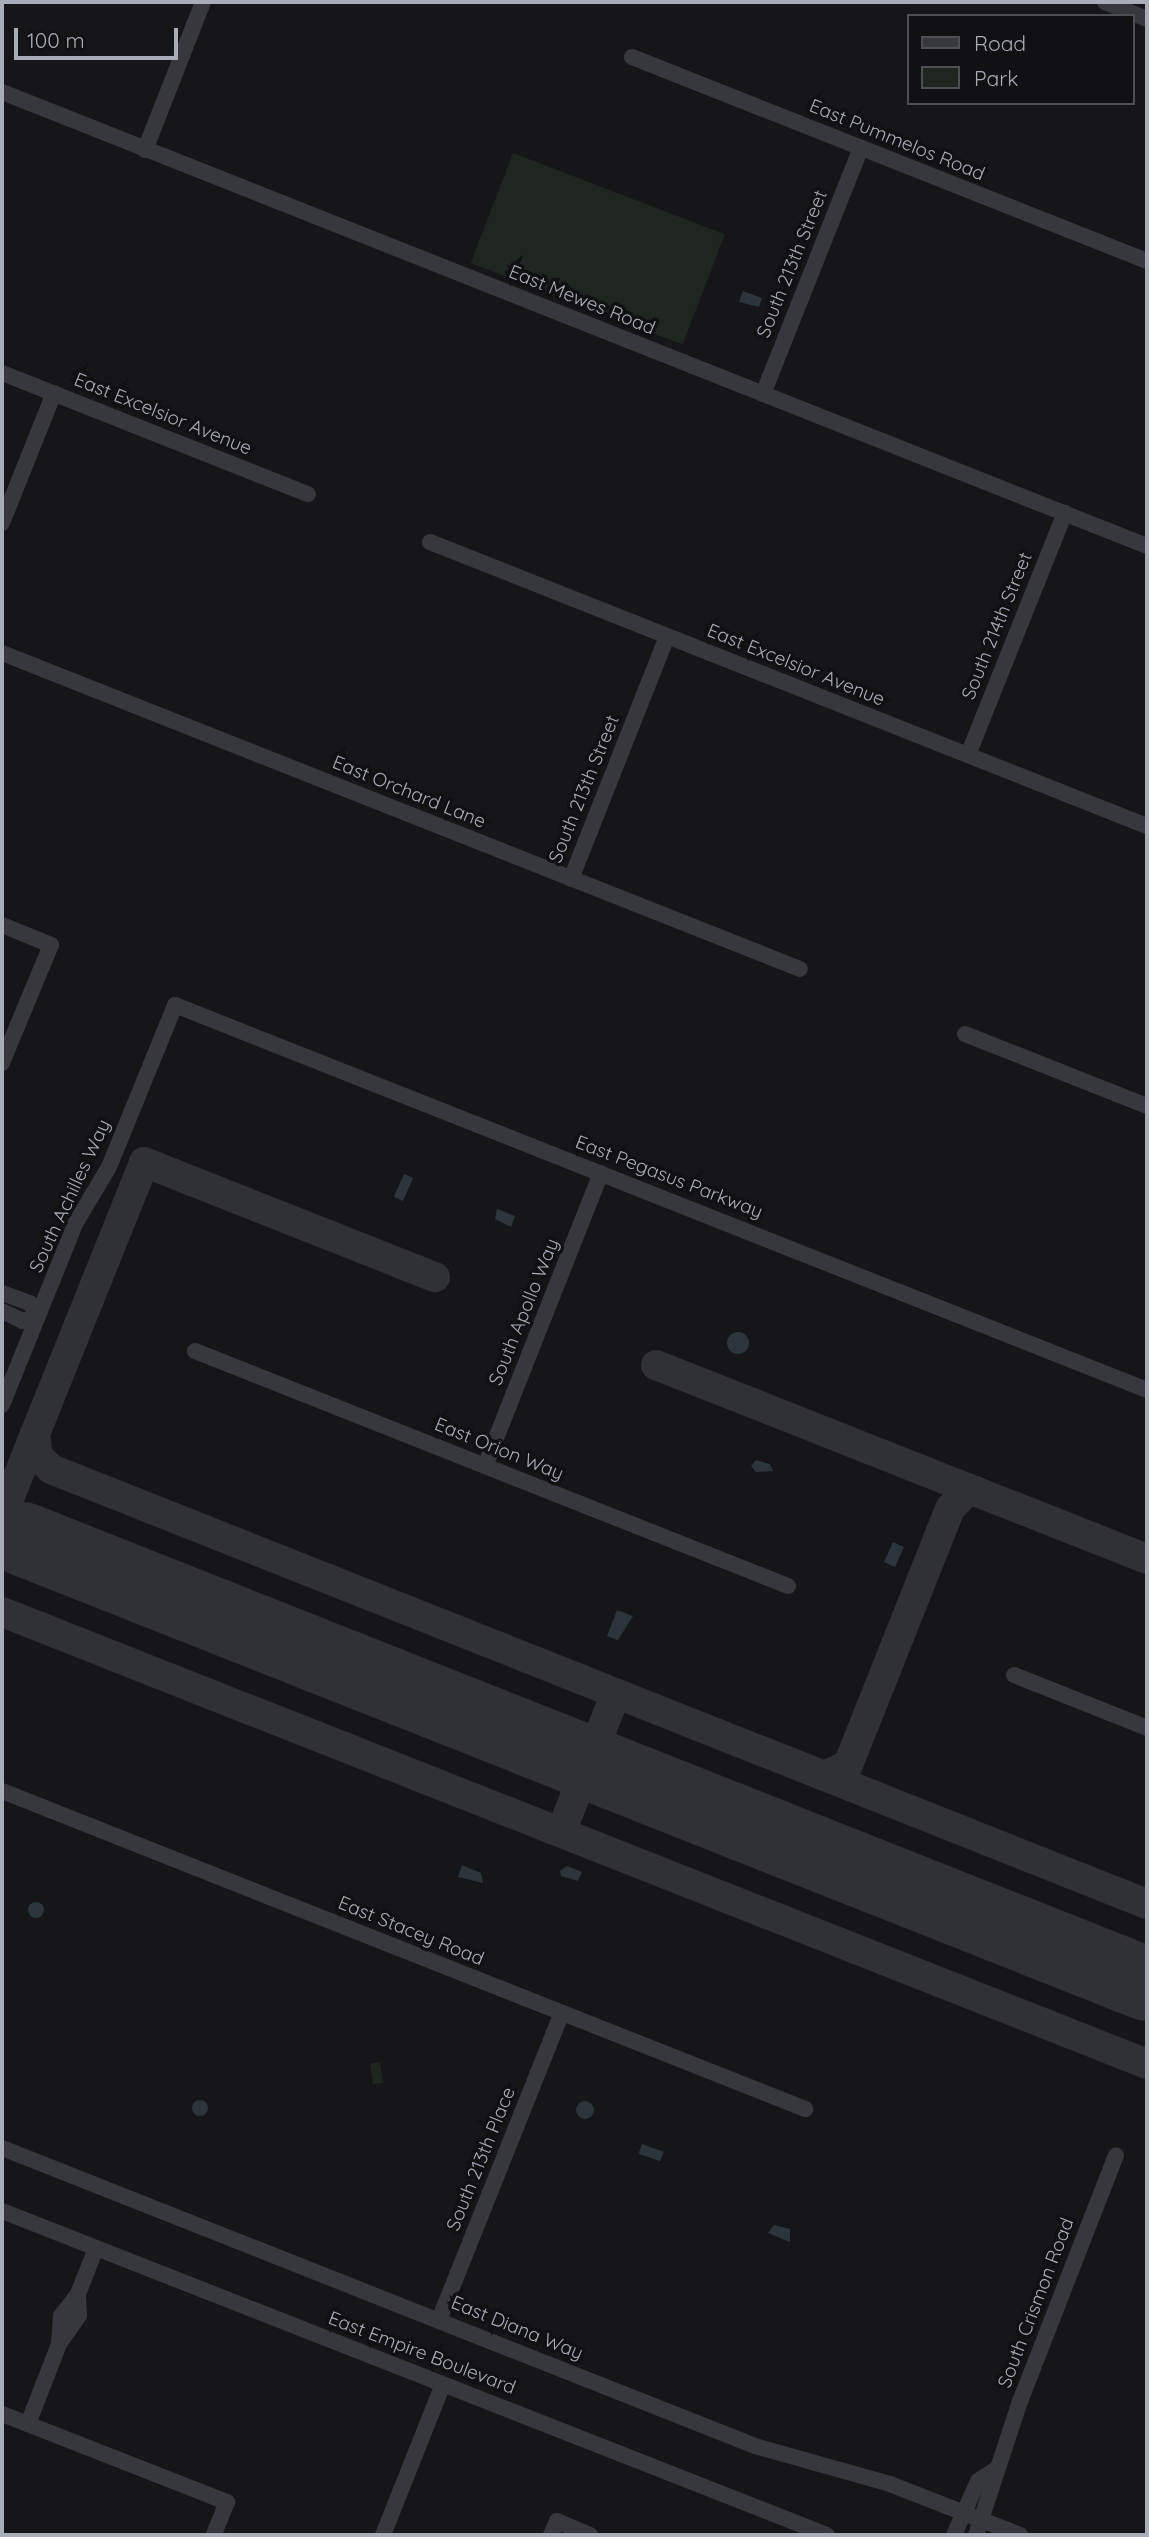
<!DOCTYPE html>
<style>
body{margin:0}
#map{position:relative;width:1149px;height:2537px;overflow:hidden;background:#161618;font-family:Quicksand,sans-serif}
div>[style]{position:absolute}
.green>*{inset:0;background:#1e261f;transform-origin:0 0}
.water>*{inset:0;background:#2c353c;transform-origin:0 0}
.round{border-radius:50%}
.taxiway>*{height:30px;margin:-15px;padding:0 15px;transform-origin:15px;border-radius:15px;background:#303135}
.runway>*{height:74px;margin:-37px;padding:0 37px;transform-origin:37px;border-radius:37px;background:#303135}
.minor>*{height:16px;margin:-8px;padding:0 8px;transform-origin:8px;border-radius:8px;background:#37383d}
span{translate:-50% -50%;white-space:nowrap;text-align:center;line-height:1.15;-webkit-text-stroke:7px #111113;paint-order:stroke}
.street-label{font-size:19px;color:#a8adb8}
.frame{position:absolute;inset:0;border:4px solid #a8adb8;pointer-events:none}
.legend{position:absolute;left:907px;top:14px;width:228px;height:91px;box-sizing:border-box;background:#111113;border:2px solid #4d4f55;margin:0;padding:9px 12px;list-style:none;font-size:21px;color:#a8adb8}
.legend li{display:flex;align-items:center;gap:14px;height:35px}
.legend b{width:35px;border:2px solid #4d4f55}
.scale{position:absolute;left:14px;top:28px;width:164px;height:32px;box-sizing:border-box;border:4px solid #a8adb8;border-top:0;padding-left:9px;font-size:21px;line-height:24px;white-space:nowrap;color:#a8adb8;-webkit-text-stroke:5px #111113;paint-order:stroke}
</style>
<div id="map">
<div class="green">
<i style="left:513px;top:153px;width:227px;height:118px;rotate:21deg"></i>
<i style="left:380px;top:2062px;width:21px;height:10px;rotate:82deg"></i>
</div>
<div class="water">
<i style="clip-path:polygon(743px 291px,762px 298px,759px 307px,739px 302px)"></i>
<i style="left:404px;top:1174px;width:10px;height:25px;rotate:24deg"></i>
<i style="clip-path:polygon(497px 1209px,515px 1216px,511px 1227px,495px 1219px)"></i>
<i class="round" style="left:727px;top:1332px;width:22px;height:22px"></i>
<i style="clip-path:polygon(756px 1460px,770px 1464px,773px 1471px,756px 1472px,751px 1466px)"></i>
<i style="left:893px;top:1542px;width:12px;height:22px;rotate:24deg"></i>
<i style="clip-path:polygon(617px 1610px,633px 1616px,618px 1640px,607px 1636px)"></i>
<i style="clip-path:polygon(462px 1865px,481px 1873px,483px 1883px,458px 1877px)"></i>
<i style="clip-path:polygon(567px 1866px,582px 1872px,578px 1881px,561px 1876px,560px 1871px)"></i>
<i class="round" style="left:28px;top:1902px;width:16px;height:16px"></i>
<i class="round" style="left:192px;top:2100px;width:16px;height:16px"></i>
<i class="round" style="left:576px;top:2101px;width:18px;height:18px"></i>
<i style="left:642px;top:2144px;width:23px;height:10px;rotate:20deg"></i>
<i style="clip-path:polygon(774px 2225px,790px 2229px,790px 2242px,768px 2233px)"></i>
</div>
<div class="taxiway">
<i style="left:656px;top:1365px;width:528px;rotate:21.56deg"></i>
<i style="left:35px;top:1433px;width:23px;rotate:83deg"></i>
<i style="left:38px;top:1456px;width:18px;rotate:45deg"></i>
<i style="left:51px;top:1469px;width:1179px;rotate:21.65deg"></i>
<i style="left:7px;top:1503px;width:23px;rotate:83deg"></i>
<i style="left:10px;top:1526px;width:18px;rotate:45deg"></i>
<i style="left:2px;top:1516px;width:381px;rotate:-68.1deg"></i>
<i style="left:144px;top:1162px;width:313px;rotate:21.6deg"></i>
<i style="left:2px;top:1612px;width:1231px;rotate:21.54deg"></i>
<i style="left:824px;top:1776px;width:26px;rotate:-25deg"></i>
<i style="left:848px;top:1765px;width:276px;rotate:-68.3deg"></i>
<i style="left:950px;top:1509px;width:21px;rotate:-47deg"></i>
<i style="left:964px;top:1494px;width:12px;rotate:-14deg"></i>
<i style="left:561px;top:1832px;width:149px;rotate:-68.4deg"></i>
</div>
<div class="runway">
<i style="left:23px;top:1539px;width:1209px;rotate:21.6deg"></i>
</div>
<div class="minor">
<i style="left:1105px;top:2px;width:45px;rotate:22deg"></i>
<i style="left:632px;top:57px;width:554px;rotate:21.61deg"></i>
<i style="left:2px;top:92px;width:1232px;rotate:21.63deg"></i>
<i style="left:145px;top:150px;width:159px;rotate:-68.6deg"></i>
<i style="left:2px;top:373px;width:329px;rotate:21.6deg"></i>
<i style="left:763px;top:394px;width:265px;rotate:-68.3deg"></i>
<i style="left:2px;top:523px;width:140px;rotate:-68.2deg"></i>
<i style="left:430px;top:542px;width:771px;rotate:21.61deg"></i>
<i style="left:2px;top:653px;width:858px;rotate:21.6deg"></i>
<i style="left:968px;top:755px;width:261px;rotate:-68.2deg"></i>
<i style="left:571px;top:879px;width:260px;rotate:-68.4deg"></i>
<i style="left:2px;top:925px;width:53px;rotate:22.2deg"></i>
<i style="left:51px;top:945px;width:128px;rotate:112.6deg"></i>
<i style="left:965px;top:1034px;width:196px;rotate:21.6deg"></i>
<i style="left:2px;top:1293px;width:30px;rotate:20deg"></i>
<i style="left:30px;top:1303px;width:16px;rotate:63deg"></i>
<i style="left:37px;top:1317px;width:15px;rotate:164deg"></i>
<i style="left:23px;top:1321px;width:23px;rotate:-155deg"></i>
<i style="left:195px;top:1351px;width:638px;rotate:21.62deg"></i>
<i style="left:2px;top:1405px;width:195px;rotate:-68deg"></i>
<i style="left:75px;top:1224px;width:66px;rotate:-59.2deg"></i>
<i style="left:109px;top:1167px;width:175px;rotate:-67.8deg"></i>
<i style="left:175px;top:1005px;width:1045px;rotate:21.61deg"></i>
<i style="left:485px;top:1466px;width:315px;rotate:-68.4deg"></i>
<i style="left:1014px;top:1675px;width:143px;rotate:21.7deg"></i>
<i style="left:2px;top:1791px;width:864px;rotate:21.6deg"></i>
<i style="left:2px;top:2148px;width:810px;rotate:21.59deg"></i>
<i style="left:755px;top:2446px;width:140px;rotate:15.7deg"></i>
<i style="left:890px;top:2484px;width:140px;rotate:21.4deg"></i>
<i style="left:2px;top:2211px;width:886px;rotate:21.44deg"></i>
<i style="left:439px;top:2320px;width:331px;rotate:-68.2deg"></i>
<i style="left:59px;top:2344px;width:28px;rotate:-86deg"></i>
<i style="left:61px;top:2316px;width:28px;rotate:-52deg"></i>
<i style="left:78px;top:2294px;width:49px;rotate:-68.6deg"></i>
<i style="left:2px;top:2414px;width:242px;rotate:21.4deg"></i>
<i style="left:227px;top:2502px;width:35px;rotate:112deg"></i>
<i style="left:28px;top:2424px;width:86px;rotate:-68.8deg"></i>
<i style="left:59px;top:2344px;width:35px;rotate:-55deg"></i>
<i style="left:79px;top:2315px;width:21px;rotate:-93deg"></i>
<i style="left:383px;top:2535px;width:162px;rotate:-68.3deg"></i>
<i style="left:551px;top:2535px;width:15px;rotate:-67deg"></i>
<i style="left:557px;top:2521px;width:36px;rotate:23deg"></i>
<i style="left:954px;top:2535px;width:59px;rotate:-66deg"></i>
<i style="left:978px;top:2481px;width:24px;rotate:-33deg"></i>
<i style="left:976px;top:2535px;width:138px;rotate:-71.8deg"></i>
<i style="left:1019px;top:2404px;width:267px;rotate:-68.7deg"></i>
</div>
<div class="street-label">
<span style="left:897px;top:140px;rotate:22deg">East Pummelos Road</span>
<span style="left:792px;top:264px;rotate:-68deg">South 213th Street</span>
<span style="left:582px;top:300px;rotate:22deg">East Mewes Road</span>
<span style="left:163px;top:414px;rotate:22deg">East Excelsior Avenue</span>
<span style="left:997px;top:626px;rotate:-68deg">South 214th Street</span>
<span style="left:796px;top:665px;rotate:22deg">East Excelsior Avenue</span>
<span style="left:584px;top:789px;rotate:-68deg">South 213th Street</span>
<span style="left:409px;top:792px;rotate:22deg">East Orchard Lane</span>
<span style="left:669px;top:1177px;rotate:21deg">East Pegasus Parkway</span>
<span style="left:70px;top:1196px;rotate:-65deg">South Achilles Way</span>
<span style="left:524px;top:1312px;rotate:-68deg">South Apollo Way</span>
<span style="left:499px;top:1449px;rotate:22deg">East Orion Way</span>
<span style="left:411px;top:1931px;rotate:22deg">East Stacey Road</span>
<span style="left:481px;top:2159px;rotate:-68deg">South 213th Place</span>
<span style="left:1036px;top:2303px;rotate:-69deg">South Crismon Road</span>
<span style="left:517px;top:2328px;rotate:22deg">East Diana Way</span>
<span style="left:422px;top:2353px;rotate:21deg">East Empire Boulevard</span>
</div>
<div class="frame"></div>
<ul class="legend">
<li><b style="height:9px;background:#37383d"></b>Road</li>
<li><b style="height:19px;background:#1e261f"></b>Park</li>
</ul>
<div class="scale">100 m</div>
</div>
